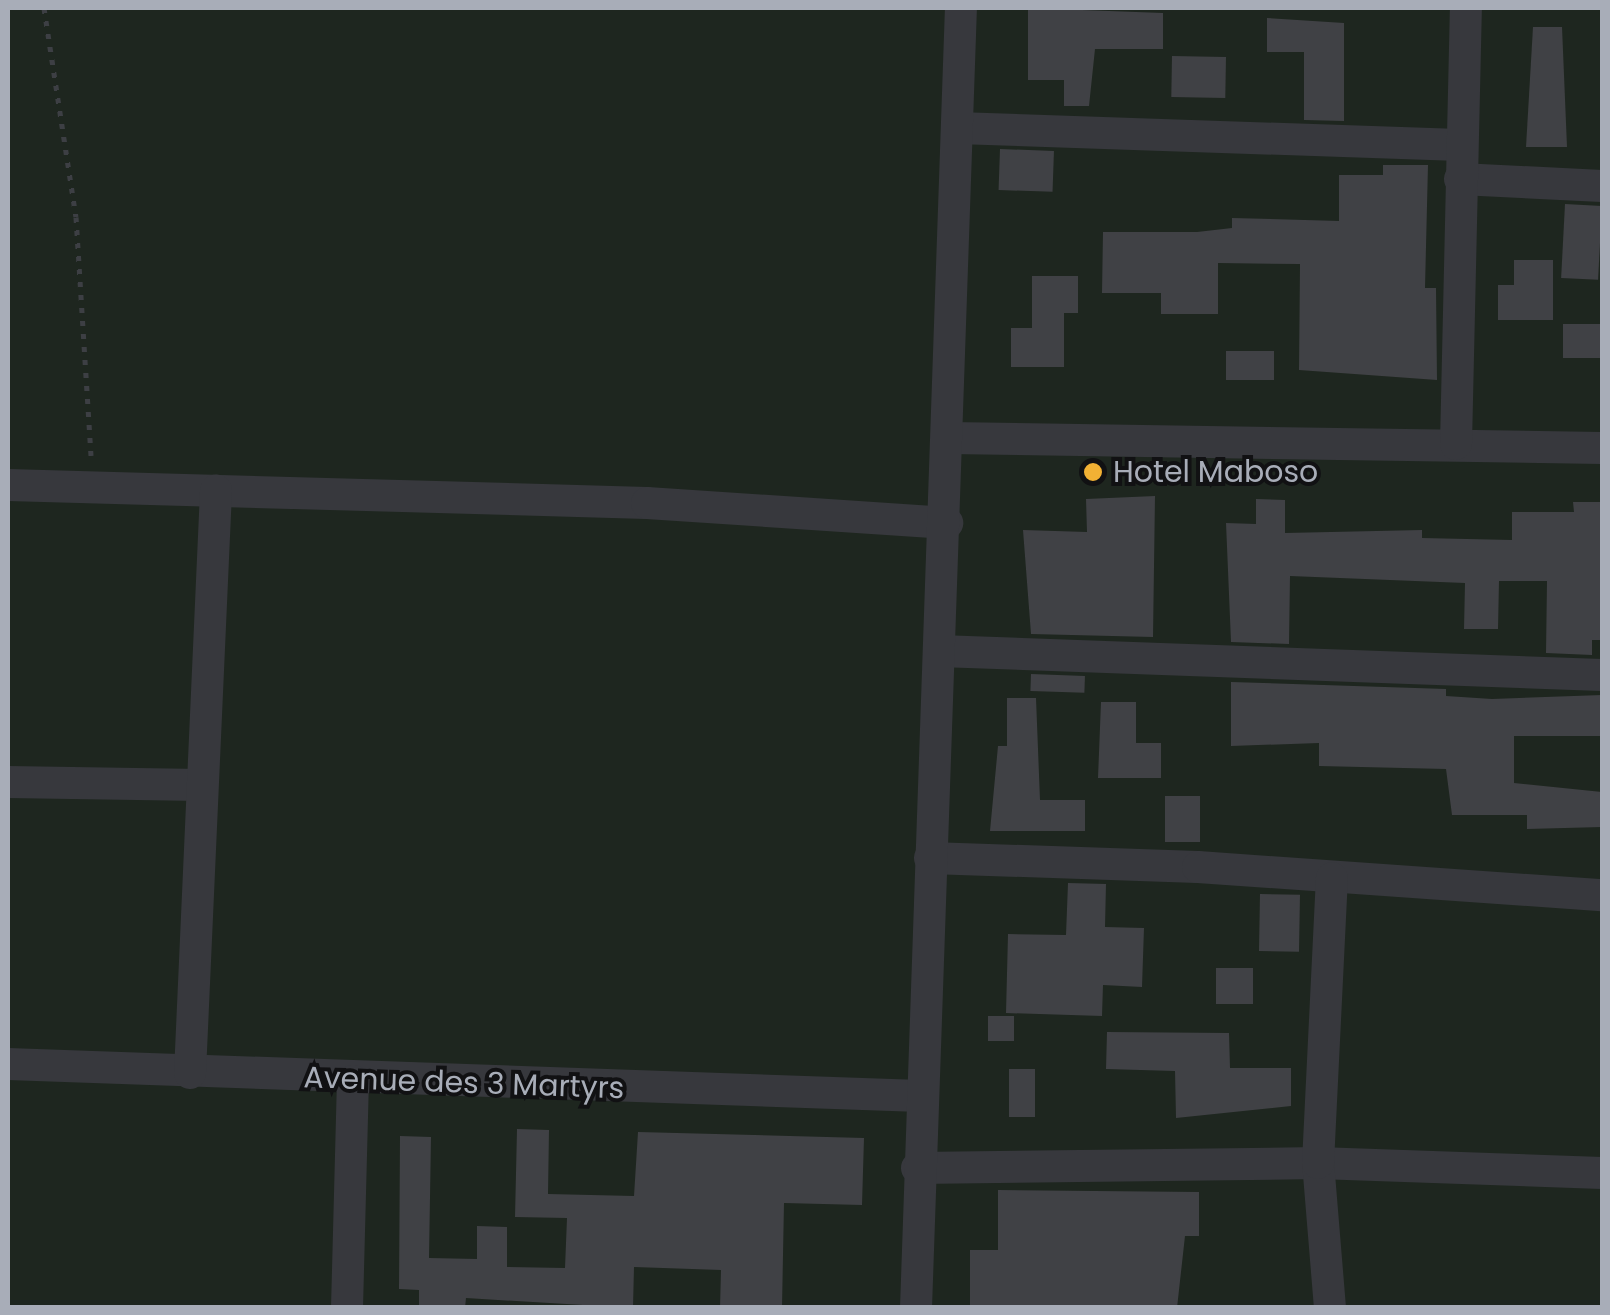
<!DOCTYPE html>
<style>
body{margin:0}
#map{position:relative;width:1610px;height:1315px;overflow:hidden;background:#161618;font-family:Poppins,sans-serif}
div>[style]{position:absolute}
.green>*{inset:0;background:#1e261f;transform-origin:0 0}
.building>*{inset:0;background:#404145;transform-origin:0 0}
.path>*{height:5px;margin-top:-2.5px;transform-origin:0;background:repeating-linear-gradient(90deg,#3d3f44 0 5px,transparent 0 13px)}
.street>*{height:32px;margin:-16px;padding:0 16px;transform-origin:16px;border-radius:16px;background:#37383d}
.dots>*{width:28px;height:28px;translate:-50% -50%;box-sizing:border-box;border:5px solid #111113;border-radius:50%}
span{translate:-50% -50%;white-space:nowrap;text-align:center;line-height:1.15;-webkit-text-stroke:8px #111113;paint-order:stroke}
.poi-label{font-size:30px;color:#a8adb8}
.left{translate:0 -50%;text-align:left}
.street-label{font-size:30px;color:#a8adb8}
.frame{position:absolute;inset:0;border:10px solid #a8adb8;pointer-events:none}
</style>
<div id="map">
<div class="green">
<i style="left:8px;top:8px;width:1594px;height:1299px"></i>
</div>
<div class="building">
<i style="clip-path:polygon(1028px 8px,1163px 13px,1163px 49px,1095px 49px,1089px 106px,1064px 106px,1064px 80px,1028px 80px)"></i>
<i style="clip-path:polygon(1267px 18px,1344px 23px,1344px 121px,1304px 120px,1304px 52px,1267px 52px)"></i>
<i style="clip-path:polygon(1533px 27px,1562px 27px,1567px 147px,1526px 147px)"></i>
<i style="left:1172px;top:56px;width:54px;height:41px;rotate:1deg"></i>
<i style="left:1000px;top:149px;width:54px;height:41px;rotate:2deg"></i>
<i style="clip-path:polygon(1383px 165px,1428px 165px,1425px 288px,1436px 288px,1437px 380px,1299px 370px,1300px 264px,1218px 263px,1218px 314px,1161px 314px,1161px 293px,1102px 293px,1103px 232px,1197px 232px,1232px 228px,1232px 218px,1339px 221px,1339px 175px,1383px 175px)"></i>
<i style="left:1565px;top:204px;width:37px;height:74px;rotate:3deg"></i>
<i style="clip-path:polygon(1514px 260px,1553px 260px,1553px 320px,1498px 320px,1498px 285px,1514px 285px)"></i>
<i style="clip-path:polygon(1032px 276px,1078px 276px,1078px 313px,1064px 313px,1064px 367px,1011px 367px,1011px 328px,1032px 328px)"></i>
<i style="left:1563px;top:324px;width:39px;height:34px"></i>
<i style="left:1226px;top:351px;width:48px;height:29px"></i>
<i style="clip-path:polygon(1155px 496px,1153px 637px,1031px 634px,1023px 530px,1087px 532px,1086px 499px)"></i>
<i style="clip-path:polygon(1256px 499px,1285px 500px,1285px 533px,1422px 530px,1422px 538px,1512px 540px,1512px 512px,1574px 512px,1573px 502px,1602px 502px,1602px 640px,1592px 640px,1592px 655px,1546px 653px,1547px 581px,1499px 581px,1498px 629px,1464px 629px,1465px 583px,1290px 576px,1289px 644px,1231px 642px,1226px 523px,1256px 524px)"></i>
<i style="left:1031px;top:674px;width:54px;height:17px;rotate:2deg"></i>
<i style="clip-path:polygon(1231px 682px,1446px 689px,1446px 696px,1492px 699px,1602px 695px,1602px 736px,1514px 736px,1514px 783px,1602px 792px,1602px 827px,1527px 829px,1527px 815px,1452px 815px,1446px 769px,1319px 766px,1319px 743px,1231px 746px)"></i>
<i style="clip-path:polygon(1007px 698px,1036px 698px,1040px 800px,1085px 800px,1085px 831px,990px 831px,998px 746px,1007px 746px)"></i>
<i style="clip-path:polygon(1101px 702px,1136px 702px,1136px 743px,1161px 743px,1161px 778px,1098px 778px)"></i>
<i style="left:1165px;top:796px;width:35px;height:46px"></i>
<i style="clip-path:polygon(1068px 883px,1106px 884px,1105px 927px,1144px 928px,1142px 987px,1103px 985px,1102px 1016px,1006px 1013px,1008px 934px,1066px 935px)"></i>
<i style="left:1260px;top:894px;width:40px;height:57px;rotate:1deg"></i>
<i style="left:1216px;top:968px;width:37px;height:36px"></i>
<i style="left:988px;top:1016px;width:26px;height:25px"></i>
<i style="clip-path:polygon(1107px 1032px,1229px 1033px,1230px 1068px,1291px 1068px,1291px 1106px,1176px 1118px,1175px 1071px,1106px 1069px)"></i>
<i style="left:1009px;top:1069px;width:26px;height:48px"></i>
<i style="clip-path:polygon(517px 1129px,549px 1130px,548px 1194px,634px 1196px,638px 1132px,864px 1138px,862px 1205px,784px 1203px,782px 1308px,720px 1308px,721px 1270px,634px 1267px,633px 1308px,466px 1298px,465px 1308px,419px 1308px,419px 1290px,399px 1289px,400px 1136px,431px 1137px,429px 1258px,477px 1259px,477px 1226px,507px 1227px,507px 1267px,565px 1268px,567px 1218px,515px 1217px)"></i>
<i style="clip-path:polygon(998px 1190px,1199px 1192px,1199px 1236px,1185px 1236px,1177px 1308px,970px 1306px,970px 1250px,998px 1250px)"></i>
</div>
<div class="path">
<i style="left:44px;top:8px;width:211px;rotate:81.3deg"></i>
<i style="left:76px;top:217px;width:239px;rotate:86.4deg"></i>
</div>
<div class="street">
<i style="left:957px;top:128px;width:503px;rotate:1.94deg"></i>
<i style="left:1460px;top:179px;width:142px;rotate:2.8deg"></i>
<i style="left:949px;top:438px;width:653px;rotate:0.88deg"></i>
<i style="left:1456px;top:444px;width:436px;rotate:-88.7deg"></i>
<i style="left:8px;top:485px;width:639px;rotate:1.61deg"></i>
<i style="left:647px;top:503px;width:301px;rotate:3.8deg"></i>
<i style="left:939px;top:651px;width:663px;rotate:2.07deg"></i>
<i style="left:8px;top:782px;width:193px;rotate:0.9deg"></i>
<i style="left:930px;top:858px;width:268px;rotate:1.9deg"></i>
<i style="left:1198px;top:867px;width:405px;rotate:4deg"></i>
<i style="left:8px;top:1064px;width:913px;rotate:2.01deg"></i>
<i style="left:190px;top:1073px;width:583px;rotate:-87.44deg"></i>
<i style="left:917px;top:1168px;width:401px;rotate:-0.7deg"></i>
<i style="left:1318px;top:1163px;width:284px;rotate:2deg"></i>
<i style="left:347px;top:1308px;width:227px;rotate:-88.5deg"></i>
<i style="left:916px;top:1308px;width:1301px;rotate:-88.02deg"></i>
<i style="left:1330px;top:1308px;width:145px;rotate:-94.7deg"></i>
<i style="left:1318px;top:1163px;width:285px;rotate:-87.2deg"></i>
</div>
<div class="dots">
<i style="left:1093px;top:472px;background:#f2b134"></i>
</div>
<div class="poi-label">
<span class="left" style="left:1113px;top:472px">Hotel Maboso</span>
</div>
<div class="street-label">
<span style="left:464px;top:1083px;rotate:2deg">Avenue des 3 Martyrs</span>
</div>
<div class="frame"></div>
</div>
